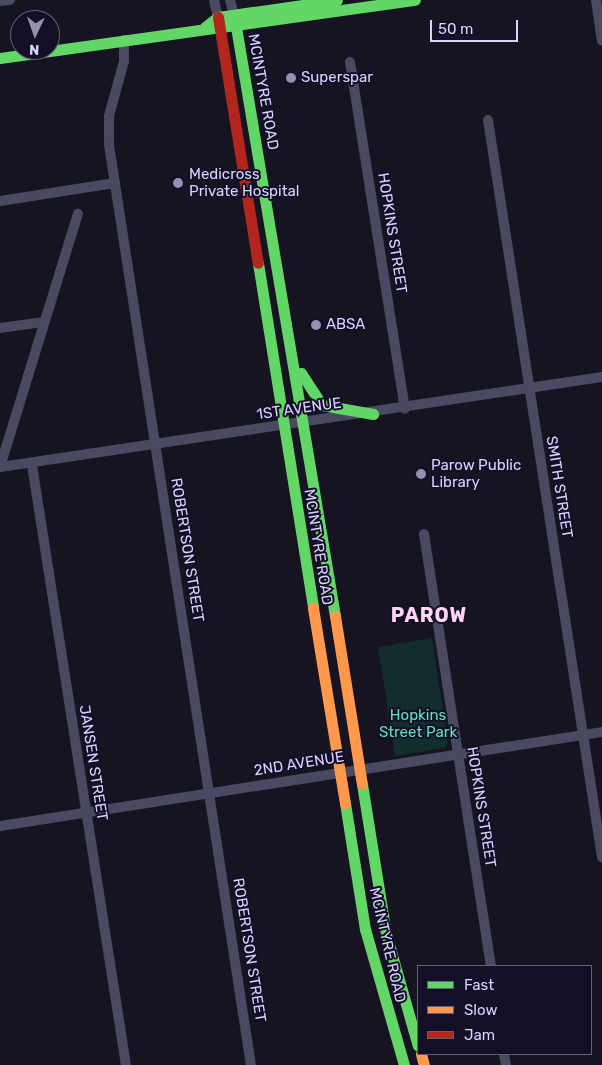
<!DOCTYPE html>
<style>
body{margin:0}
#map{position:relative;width:602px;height:1065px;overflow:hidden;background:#161421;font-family:Rubik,sans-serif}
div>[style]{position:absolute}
.green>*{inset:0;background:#132c2d}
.street>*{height:10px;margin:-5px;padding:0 5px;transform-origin:5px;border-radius:5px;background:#4a4962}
.fast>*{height:11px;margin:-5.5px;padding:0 5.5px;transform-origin:5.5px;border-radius:5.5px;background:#63d668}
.slow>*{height:11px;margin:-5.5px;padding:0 5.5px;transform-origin:5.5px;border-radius:5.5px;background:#ff974d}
.jam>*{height:11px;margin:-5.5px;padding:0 5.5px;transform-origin:5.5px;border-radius:5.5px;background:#b3261e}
.dots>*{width:14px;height:14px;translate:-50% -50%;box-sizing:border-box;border:2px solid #130f26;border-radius:50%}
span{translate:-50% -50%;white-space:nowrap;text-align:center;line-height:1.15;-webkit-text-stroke:4px #130f26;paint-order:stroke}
.poi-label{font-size:15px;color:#d9d4ff}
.left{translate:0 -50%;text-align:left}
.street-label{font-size:15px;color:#d9d4ff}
.park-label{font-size:15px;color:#5fe0c0}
.district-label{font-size:20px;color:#ffd6f0;font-weight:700;letter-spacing:1px}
.legend{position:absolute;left:417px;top:965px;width:175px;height:90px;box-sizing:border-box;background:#130f26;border:1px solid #625e7d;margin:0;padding:6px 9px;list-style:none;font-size:15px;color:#d9d4ff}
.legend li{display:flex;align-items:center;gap:10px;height:25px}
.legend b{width:25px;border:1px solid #625e7d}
.north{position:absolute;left:10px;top:10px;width:50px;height:50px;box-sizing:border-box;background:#130f26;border:1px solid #625e7d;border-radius:50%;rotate:183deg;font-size:14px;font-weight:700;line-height:20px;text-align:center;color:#d9d4ff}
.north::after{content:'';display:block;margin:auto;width:18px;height:22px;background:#9591b1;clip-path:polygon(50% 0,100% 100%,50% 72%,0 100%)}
.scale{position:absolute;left:430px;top:20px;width:88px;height:22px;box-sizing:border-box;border:2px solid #d9d4ff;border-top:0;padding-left:6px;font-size:15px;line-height:18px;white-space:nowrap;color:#d9d4ff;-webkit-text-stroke:4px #130f26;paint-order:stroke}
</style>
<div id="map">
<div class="green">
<i style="clip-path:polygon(432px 638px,448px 743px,444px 748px,395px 756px,378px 647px)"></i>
</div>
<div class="street">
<i style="left:214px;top:0;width:17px;rotate:77deg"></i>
<i style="left:230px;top:0;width:16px;rotate:75deg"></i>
<i style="left:596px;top:0;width:41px;rotate:81.7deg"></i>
<i style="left:0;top:1px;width:10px;rotate:-6deg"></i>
<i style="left:124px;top:40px;width:21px;rotate:90deg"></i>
<i style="left:124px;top:61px;width:57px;rotate:105.3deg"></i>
<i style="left:109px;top:116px;width:29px;rotate:90deg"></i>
<i style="left:109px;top:145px;width:931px;rotate:81.23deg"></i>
<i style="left:350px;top:62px;width:351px;rotate:81deg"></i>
<i style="left:488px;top:120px;width:746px;rotate:81.21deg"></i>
<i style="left:0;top:201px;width:116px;rotate:-8.9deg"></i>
<i style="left:0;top:328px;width:43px;rotate:-7.9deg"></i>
<i style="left:32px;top:465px;width:607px;rotate:81.1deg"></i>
<i style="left:0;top:467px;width:609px;rotate:-8.5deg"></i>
<i style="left:0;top:467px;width:265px;rotate:-72.9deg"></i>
<i style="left:424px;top:534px;width:437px;rotate:81.2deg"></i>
<i style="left:0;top:826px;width:609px;rotate:-8.87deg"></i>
<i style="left:504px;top:1054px;width:11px;rotate:80deg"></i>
</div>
<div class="fast">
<i style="left:234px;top:15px;width:609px;rotate:80.46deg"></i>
<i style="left:205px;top:27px;width:16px;rotate:-38deg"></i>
<i style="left:218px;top:17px;width:120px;rotate:-8.1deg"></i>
<i style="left:0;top:58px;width:419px;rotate:-8deg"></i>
<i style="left:258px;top:263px;width:349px;rotate:80.9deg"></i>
<i style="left:301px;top:373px;width:38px;rotate:57deg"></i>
<i style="left:322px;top:405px;width:52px;rotate:10deg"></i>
<i style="left:362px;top:784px;width:152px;rotate:80.9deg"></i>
<i style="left:386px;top:934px;width:116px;rotate:74.1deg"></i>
<i style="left:345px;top:803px;width:128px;rotate:81deg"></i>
<i style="left:365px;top:929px;width:141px;rotate:74deg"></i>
</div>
<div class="slow">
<i style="left:313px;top:608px;width:198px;rotate:80.7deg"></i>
<i style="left:335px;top:616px;width:170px;rotate:80.9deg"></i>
<i style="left:421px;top:1054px;width:11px;rotate:75deg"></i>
</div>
<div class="jam">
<i style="left:218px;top:17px;width:249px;rotate:80.8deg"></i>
</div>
<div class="dots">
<i style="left:291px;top:78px;background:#9591b1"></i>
<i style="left:178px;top:183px;background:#9591b1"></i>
<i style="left:316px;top:325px;background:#9591b1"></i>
<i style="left:421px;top:474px;background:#9591b1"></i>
</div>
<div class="poi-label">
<span class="left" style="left:301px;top:78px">Superspar</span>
<span class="left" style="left:189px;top:183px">Medicross<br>Private Hospital</span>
<span class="left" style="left:326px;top:325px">ABSA</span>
<span class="left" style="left:431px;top:474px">Parow Public<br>Library</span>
</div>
<div class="street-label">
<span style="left:263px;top:92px;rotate:80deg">MCINTYRE ROAD</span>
<span style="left:392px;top:233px;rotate:81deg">HOPKINS STREET</span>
<span style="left:299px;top:409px;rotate:-8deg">1ST AVENUE</span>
<span style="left:559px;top:487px;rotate:81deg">SMITH STREET</span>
<span style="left:318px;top:547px;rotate:81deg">MCINTYRE ROAD</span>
<span style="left:187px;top:550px;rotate:81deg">ROBERTSON STREET</span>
<span style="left:93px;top:763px;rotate:81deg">JANSEN STREET</span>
<span style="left:299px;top:764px;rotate:-9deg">2ND AVENUE</span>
<span style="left:481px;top:807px;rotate:81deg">HOPKINS STREET</span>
<span style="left:387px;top:945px;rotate:77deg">MCINTYRE ROAD</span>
<span style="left:249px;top:950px;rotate:81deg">ROBERTSON STREET</span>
</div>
<div class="park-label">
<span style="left:418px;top:724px">Hopkins<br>Street Park</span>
</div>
<div class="district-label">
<span style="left:429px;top:615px">PAROW</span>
</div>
<ul class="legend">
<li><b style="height:6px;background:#63d668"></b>Fast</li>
<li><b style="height:6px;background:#ff974d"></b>Slow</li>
<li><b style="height:6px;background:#b3261e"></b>Jam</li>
</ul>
<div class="north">N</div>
<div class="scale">50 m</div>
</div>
